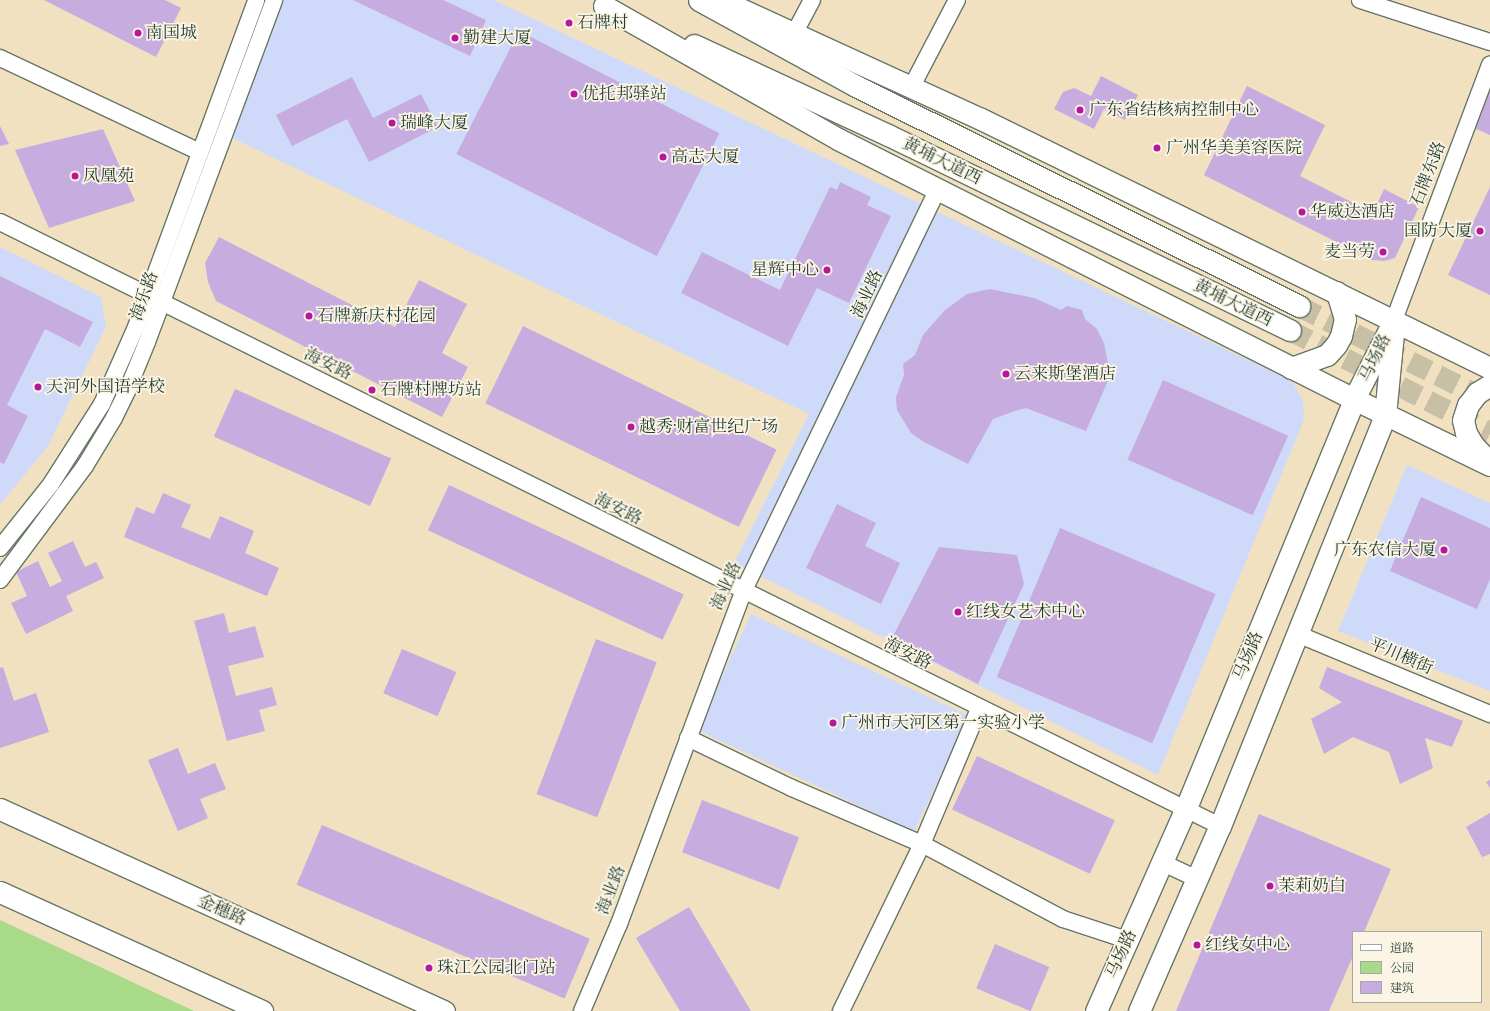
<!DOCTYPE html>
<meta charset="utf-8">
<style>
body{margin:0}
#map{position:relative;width:1490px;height:1011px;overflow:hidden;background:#f1e1c1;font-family:"IM FELL Double Pica","Noto Serif SC",serif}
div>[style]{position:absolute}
.built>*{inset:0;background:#cfdafa;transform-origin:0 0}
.green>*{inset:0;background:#a8da89}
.building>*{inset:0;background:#c6acdf;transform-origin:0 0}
.major-tunnel>*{height:21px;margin-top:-10.5px;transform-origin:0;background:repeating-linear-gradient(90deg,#c7c0a5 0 21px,transparent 0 31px)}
.roads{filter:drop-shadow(1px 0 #687665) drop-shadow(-1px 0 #687665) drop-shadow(0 1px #687665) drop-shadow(0 -1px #687665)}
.minor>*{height:16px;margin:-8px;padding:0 8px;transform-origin:8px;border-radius:8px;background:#fff}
.major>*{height:21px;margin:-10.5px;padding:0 10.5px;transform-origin:10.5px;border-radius:10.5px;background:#fff}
.dots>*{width:11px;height:11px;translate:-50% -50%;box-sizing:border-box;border:2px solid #fcf5e5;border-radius:50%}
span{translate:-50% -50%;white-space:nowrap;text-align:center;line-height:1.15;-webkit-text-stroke:3.5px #fcf5e5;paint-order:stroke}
.poi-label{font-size:17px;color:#1f3d34}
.left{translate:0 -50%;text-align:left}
.right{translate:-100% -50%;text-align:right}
.street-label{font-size:17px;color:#1f3d34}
.legend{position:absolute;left:1352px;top:931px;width:130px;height:72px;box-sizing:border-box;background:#fcf5e5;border:1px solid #a4ab9e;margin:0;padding:5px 7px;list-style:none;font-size:12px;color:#1f3d34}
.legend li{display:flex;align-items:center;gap:8px;height:20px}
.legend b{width:20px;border:1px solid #a4ab9e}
</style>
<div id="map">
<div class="built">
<i style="clip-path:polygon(282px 0,494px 0,1292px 381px,1303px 400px,1304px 420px,1158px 775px,734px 563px,809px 414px,230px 137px)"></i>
<i style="clip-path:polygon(0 247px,101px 297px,106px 327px,48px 446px,0 505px)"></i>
<i style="clip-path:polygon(1407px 465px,1490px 503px,1490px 691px,1338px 631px)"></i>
<i style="left:751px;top:614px;width:240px;height:128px;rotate:25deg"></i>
</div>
<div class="green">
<i style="clip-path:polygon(0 920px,194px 1011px,0 1011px)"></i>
</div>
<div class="building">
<i style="clip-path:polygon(44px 0,165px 0,181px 8px,156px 57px)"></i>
<i style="clip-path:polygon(353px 0,443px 0,486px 20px,470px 56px)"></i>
<i style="left:519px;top:31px;width:225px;height:138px;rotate:27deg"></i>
<i style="clip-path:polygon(1101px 76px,1138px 95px,1125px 120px,1104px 109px,1094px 129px,1054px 109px,1063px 92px,1074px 88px,1091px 96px)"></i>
<i style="clip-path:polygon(352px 77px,373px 118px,421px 94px,438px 127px,369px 162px,347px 119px,292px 146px,276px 115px)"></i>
<i style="clip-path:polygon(1247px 86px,1325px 125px,1300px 176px,1373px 213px,1384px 189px,1419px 207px,1395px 258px,1384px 261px,1372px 260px,1204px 175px)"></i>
<i style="clip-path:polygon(1490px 90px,1490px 135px,1474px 128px)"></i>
<i style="clip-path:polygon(0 126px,9px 144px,0 146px)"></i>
<i style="clip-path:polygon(103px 129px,135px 201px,49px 228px,15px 150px)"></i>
<i style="clip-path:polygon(840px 182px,871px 197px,867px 205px,891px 216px,849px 303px,817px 288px,788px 346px,681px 293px,702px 252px,780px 290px,830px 187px,837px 190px)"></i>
<i style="clip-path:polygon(1490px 187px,1490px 295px,1448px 275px)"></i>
<i style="clip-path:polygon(219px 237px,395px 327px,419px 280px,467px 304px,442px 353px,468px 367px,442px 417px,216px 301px,208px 282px,205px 263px)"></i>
<i style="clip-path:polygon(0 276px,93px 322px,80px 347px,45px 329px,7px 405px,28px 416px,4px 464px,0 462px)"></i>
<i style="clip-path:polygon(990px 289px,1034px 298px,1061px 310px,1067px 306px,1082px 310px,1085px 319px,1097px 329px,1104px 343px,1109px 369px,1107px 383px,1086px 431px,1026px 408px,1015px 411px,993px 419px,968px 464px,924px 442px,911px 433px,897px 410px,896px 397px,904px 375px,903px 364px,915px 355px,923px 335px,945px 310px,967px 294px)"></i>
<i style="left:523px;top:326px;width:282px;height:86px;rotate:26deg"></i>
<i style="left:1163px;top:380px;width:137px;height:87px;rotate:24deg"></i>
<i style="left:235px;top:389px;width:171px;height:52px;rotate:24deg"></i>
<i style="left:449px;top:485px;width:259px;height:50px;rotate:25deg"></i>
<i style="clip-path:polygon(163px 493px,191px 505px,181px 527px,210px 539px,220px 516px,254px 531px,245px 553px,279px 568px,267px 596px,124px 537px,136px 507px,154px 514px)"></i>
<i style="clip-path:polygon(1421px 497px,1490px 528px,1490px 579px,1477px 609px,1390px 571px)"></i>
<i style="clip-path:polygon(837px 504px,876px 523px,865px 546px,900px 563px,881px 604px,806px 568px)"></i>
<i style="left:1060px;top:528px;width:169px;height:162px;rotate:23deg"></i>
<i style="clip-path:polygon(73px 541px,85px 567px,96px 562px,104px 578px,66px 596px,73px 611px,26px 634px,11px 603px,27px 596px,16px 572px,38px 561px,50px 587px,62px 581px,48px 553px)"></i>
<i style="clip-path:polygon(939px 547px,1017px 555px,1024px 584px,978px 684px,891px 640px)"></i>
<i style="clip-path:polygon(224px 613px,229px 633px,255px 626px,264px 657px,228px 666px,236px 696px,272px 687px,277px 705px,259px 710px,265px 731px,227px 741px,194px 621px)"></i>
<i style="left:596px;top:639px;width:65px;height:166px;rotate:21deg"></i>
<i style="left:402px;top:649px;width:59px;height:48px;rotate:23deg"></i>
<i style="clip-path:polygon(3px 667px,14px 701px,36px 693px,49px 732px,0 748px,0 668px)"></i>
<i style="clip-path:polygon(1327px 667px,1463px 721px,1452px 747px,1425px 738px,1433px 768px,1400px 784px,1389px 752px,1353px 737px,1324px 754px,1311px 719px,1342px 702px,1319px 688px)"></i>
<i style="clip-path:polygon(178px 748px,188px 774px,215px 763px,226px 789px,200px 799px,208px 818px,178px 831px,148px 760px)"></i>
<i style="left:977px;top:756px;width:152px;height:59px;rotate:25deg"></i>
<i style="clip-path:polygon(1490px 780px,1490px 788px,1486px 782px)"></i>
<i style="left:702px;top:800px;width:104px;height:56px;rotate:21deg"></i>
<i style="clip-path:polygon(1490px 813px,1490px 854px,1482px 857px,1466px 827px)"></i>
<i style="clip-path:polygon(1259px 814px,1391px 869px,1364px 932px,1353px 932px,1353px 956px,1329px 1011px,1176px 1011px)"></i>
<i style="left:322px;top:825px;width:291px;height:65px;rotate:23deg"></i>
<i style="clip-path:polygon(689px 907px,751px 1011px,680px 1011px,636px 938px)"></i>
<i style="left:995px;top:944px;width:59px;height:48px;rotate:23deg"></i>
</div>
<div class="major-tunnel">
<i style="left:1299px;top:306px;width:213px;rotate:26.4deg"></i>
<i style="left:1290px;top:330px;width:225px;rotate:27deg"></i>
</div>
<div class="roads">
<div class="minor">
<i style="left:1360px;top:0;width:137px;rotate:17.9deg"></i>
<i style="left:795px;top:32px;width:36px;rotate:-62deg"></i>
<i style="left:0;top:58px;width:221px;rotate:25.2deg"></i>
<i style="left:912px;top:86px;width:97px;rotate:-62.4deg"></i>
<i style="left:0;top:222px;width:1361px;rotate:26.34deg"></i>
<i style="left:1394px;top:320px;width:273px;rotate:-69.4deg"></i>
<i style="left:0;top:548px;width:82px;rotate:-51.4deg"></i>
<i style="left:51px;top:484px;width:95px;rotate:-57.5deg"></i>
<i style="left:102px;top:404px;width:84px;rotate:-66.2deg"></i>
<i style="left:136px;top:327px;width:348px;rotate:-69.8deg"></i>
<i style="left:0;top:580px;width:142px;rotate:-53.3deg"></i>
<i style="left:85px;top:466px;width:56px;rotate:-58.9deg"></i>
<i style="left:114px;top:418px;width:30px;rotate:-64deg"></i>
<i style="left:127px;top:391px;width:53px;rotate:-67.8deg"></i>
<i style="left:147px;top:342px;width:365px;rotate:-69.6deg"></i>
<i style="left:1297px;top:634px;width:209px;rotate:22.5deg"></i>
<i style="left:688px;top:738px;width:115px;rotate:25.7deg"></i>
<i style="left:792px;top:788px;width:142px;rotate:23.3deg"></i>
<i style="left:922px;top:844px;width:160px;rotate:28deg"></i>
<i style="left:1063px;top:919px;width:67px;rotate:18.2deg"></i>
<i style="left:1161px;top:862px;width:40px;rotate:25deg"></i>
<i style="left:582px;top:1011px;width:95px;rotate:-67deg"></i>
<i style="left:619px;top:924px;width:354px;rotate:-69.5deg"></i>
<i style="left:743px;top:592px;width:446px;rotate:-64.2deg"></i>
<i style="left:841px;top:1011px;width:186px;rotate:-64.1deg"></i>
<i style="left:922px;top:844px;width:147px;rotate:-67.1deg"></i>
</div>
<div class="major">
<i style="left:699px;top:0;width:179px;rotate:28.7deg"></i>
<i style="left:856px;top:86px;width:495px;rotate:26.4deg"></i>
<i style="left:721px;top:0;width:284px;rotate:24.6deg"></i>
<i style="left:979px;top:118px;width:569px;rotate:26.07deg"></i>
<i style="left:604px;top:6px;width:269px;rotate:29.6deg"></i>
<i style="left:838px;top:139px;width:578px;rotate:26.74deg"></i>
<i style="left:1354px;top:399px;width:151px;rotate:25.9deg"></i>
<i style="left:694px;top:45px;width:214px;rotate:24.9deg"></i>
<i style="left:888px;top:135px;width:447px;rotate:25.9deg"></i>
<i style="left:1291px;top:368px;width:38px;rotate:-20deg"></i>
<i style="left:1327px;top:355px;width:13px;rotate:-48deg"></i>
<i style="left:1336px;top:345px;width:10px;rotate:-61deg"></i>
<i style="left:1341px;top:336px;width:17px;rotate:-77deg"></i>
<i style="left:1345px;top:319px;width:28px;rotate:-107deg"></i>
<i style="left:1487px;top:460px;width:21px;rotate:-133deg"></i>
<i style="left:1473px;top:445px;width:14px;rotate:-120deg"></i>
<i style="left:1466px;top:433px;width:13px;rotate:-103deg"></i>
<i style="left:1463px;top:420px;width:16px;rotate:-72deg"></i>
<i style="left:1468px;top:405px;width:15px;rotate:-53deg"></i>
<i style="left:1477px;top:393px;width:15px;rotate:-32deg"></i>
<i style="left:0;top:809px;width:488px;rotate:24.5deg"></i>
<i style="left:0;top:892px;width:288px;rotate:24.4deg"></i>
<i style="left:1096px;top:1011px;width:220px;rotate:-66.1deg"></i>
<i style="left:1185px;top:810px;width:444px;rotate:-67.6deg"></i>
<i style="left:1354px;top:399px;width:89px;rotate:-63.1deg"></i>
<i style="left:1139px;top:1011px;width:202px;rotate:-66.4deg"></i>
<i style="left:1220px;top:826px;width:443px;rotate:-68.1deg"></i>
<i style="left:1385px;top:415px;width:82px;rotate:-84.4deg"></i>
</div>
</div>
<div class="dots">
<i style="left:569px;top:23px;background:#b5179e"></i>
<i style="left:138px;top:33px;background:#b5179e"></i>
<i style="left:455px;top:38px;background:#b5179e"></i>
<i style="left:574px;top:94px;background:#b5179e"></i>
<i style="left:1080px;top:110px;background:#b5179e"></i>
<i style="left:392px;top:123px;background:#b5179e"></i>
<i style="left:1157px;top:148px;background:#b5179e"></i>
<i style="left:663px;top:157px;background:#b5179e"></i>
<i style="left:75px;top:176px;background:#b5179e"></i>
<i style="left:1302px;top:212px;background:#b5179e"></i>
<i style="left:1480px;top:231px;background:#b5179e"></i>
<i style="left:1383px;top:252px;background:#b5179e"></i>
<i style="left:827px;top:270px;background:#b5179e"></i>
<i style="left:309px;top:316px;background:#b5179e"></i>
<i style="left:1006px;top:374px;background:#b5179e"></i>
<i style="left:38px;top:387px;background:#b5179e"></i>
<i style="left:372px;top:390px;background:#b5179e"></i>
<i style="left:631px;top:427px;background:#b5179e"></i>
<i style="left:1444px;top:550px;background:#b5179e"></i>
<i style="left:958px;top:612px;background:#b5179e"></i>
<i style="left:833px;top:723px;background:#b5179e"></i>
<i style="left:1270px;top:886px;background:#b5179e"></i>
<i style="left:1197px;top:945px;background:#b5179e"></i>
<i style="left:429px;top:968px;background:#b5179e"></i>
</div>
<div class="poi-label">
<span class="left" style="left:577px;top:23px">石牌村</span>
<span class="left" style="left:146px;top:33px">南国城</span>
<span class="left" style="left:463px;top:38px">勤建大厦</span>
<span class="left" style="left:582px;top:94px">优托邦驿站</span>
<span class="left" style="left:1089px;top:110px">广东省结核病控制中心</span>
<span class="left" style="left:400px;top:123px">瑞峰大厦</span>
<span class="left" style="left:1166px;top:148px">广州华美美容医院</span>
<span class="left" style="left:671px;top:157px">高志大厦</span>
<span class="left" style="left:83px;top:176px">凤凰苑</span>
<span class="left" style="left:1310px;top:212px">华威达酒店</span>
<span class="right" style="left:1472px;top:231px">国防大厦</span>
<span class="right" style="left:1375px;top:252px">麦当劳</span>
<span class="right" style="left:819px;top:270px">星辉中心</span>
<span class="left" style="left:317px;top:316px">石牌新庆村花园</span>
<span class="left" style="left:1014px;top:374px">云来斯堡酒店</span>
<span class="left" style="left:46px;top:387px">天河外国语学校</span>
<span class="left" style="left:380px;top:390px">石牌村牌坊站</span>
<span class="left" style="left:639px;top:427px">越秀·财富世纪广场</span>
<span class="right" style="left:1436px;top:550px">广东农信大厦</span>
<span class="left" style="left:966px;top:612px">红线女艺术中心</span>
<span class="left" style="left:841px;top:723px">广州市天河区第一实验小学</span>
<span class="left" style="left:1278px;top:886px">茉莉奶白</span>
<span class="left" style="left:1205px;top:945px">红线女中心</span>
<span class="left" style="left:437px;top:968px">珠江公园北门站</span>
</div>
<div class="street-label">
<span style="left:942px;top:161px;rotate:26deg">黄埔大道西</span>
<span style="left:1428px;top:174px;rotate:-69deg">石牌东路</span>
<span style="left:867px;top:294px;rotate:-65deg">海业路</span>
<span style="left:144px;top:296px;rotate:-70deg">海乐路</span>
<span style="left:1233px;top:303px;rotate:26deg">黄埔大道西</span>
<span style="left:1375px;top:358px;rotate:-64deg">马场路</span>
<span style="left:328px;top:364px;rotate:26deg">海安路</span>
<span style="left:618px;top:509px;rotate:26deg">海安路</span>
<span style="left:726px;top:586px;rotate:-66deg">海业路</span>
<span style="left:908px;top:653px;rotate:26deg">海安路</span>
<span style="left:1248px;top:656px;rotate:-68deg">马场路</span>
<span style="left:1401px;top:656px;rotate:23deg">平川横街</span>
<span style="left:611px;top:890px;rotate:-69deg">海业路</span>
<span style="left:222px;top:910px;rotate:24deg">金穗路</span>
<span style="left:1121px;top:954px;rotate:-66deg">马场路</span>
</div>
<ul class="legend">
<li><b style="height:5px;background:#fff"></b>道路</li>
<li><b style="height:11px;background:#a8da89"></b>公园</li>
<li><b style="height:11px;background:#c6acdf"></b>建筑</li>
</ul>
</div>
